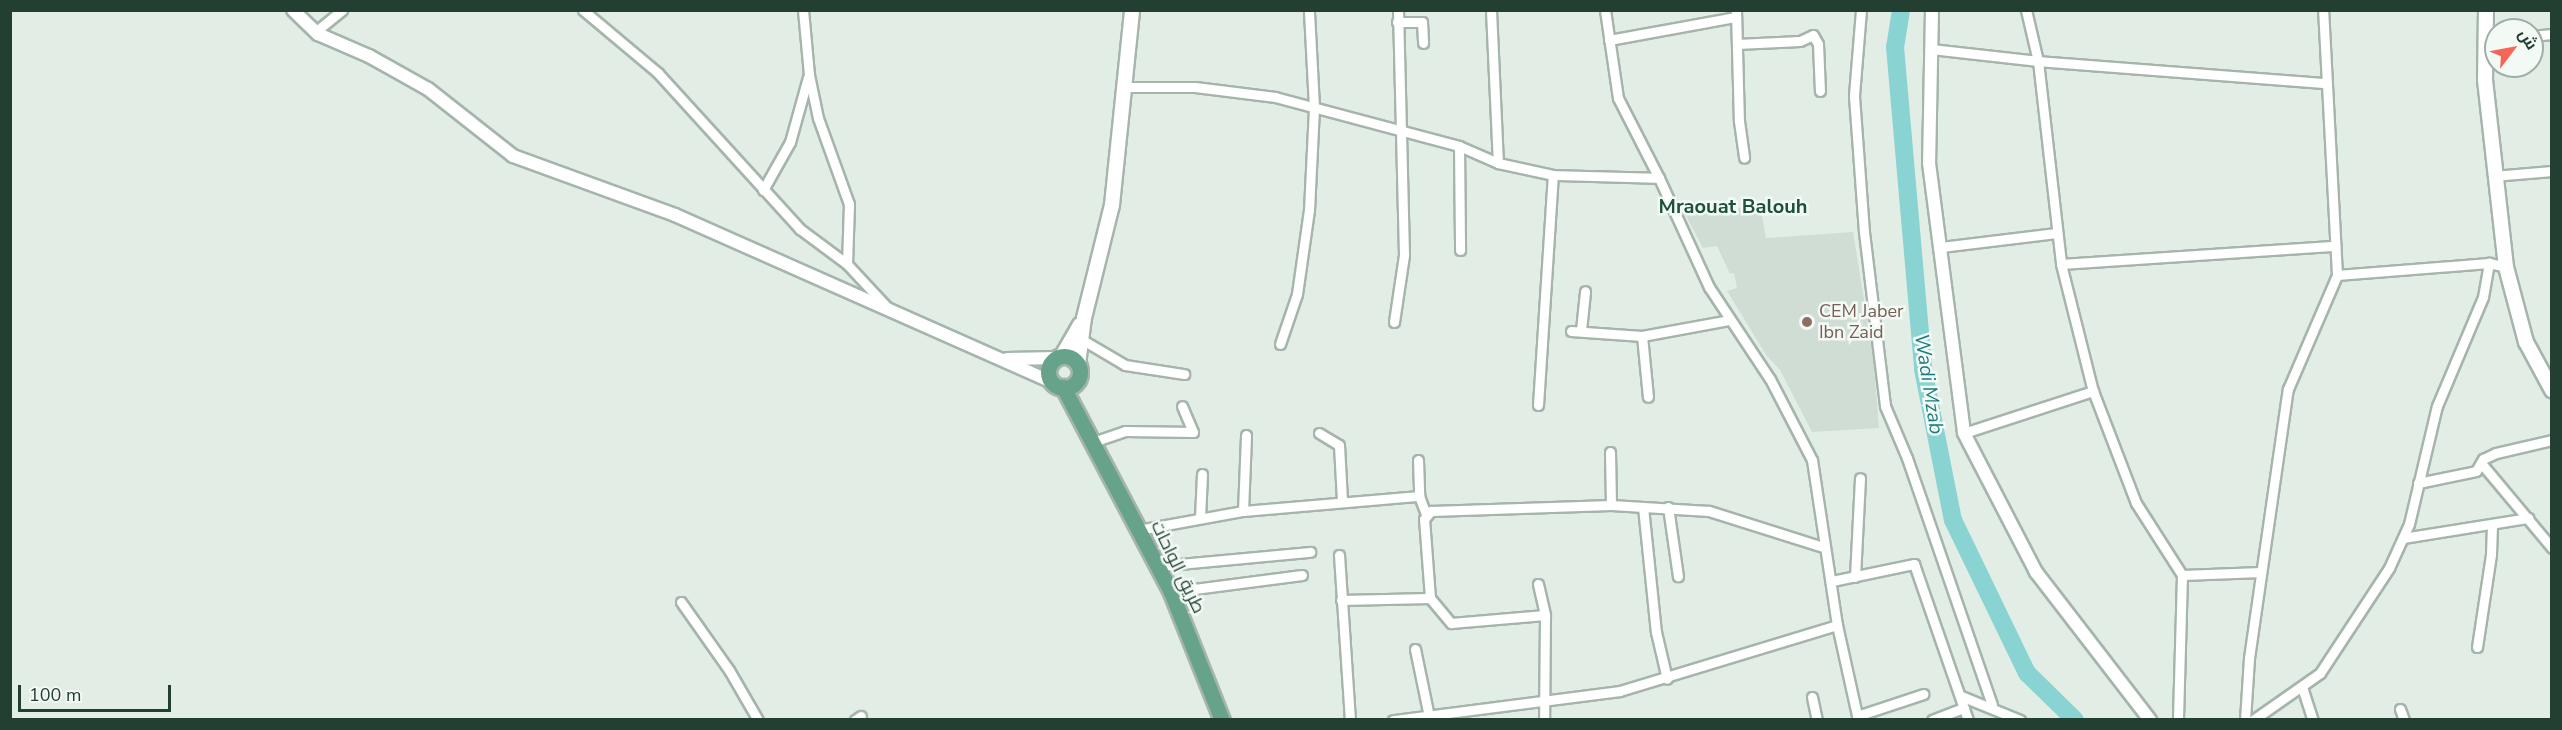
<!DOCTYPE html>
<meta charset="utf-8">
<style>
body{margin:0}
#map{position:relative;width:2562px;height:730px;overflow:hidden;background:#e2ede6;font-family:"Nunito Sans",Cairo,sans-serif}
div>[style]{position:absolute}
.built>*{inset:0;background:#d0ddd5}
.river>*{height:18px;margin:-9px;padding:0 9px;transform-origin:9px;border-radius:9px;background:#89d3d3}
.roads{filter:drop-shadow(2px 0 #a5b5ac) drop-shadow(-2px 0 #a5b5ac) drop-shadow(0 2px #a5b5ac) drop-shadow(0 -2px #a5b5ac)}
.minor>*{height:9px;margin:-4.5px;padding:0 4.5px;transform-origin:4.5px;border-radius:4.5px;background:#fff}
.tertiary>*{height:12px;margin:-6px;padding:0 6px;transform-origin:6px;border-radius:6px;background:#fff}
.secondary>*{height:14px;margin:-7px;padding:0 7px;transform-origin:7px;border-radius:7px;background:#fff}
.primary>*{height:15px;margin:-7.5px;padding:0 7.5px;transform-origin:7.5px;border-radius:7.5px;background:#66a38a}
.primary>.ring{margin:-7.5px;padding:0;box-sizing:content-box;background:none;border:15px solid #66a38a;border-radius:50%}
.dots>*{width:16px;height:16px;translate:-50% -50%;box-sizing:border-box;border:3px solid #f3f9f5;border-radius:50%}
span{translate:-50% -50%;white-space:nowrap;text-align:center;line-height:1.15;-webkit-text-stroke:5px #f3f9f5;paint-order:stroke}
.education-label{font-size:18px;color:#785e54}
.left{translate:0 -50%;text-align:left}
.street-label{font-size:18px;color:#223f32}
.neighbourhood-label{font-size:20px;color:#1d513c;font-weight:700}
.water-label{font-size:20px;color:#1a7b7c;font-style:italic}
.frame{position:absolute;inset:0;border:12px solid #223f32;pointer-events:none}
.north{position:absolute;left:2484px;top:18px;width:60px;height:60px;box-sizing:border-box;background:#f3f9f5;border:2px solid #9fafa7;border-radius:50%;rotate:58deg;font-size:16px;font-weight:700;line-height:24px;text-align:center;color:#223f32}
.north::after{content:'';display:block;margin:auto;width:21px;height:27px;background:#f56658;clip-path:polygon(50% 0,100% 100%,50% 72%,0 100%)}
.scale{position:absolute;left:18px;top:685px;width:153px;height:27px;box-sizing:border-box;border:3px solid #223f32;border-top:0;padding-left:8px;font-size:18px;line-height:21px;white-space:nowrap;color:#223f32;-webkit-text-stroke:4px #f3f9f5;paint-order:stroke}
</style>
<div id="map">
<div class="built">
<i style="clip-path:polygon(1760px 206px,1766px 238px,1853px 232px,1873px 354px,1879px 428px,1812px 432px,1780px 370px,1766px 355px,1727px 291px,1737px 288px,1734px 273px,1730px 274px,1717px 246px,1703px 248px,1684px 212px)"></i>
</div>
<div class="river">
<i style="left:1901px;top:10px;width:37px;rotate:99deg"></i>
<i style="left:1895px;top:47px;width:323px;rotate:85deg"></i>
<i style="left:1923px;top:369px;width:154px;rotate:78.8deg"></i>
<i style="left:1953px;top:520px;width:170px;rotate:64.2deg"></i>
<i style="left:2027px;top:673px;width:67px;rotate:44.4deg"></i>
</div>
<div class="roads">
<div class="minor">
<i style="left:583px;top:10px;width:98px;rotate:40deg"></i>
<i style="left:658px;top:73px;width:211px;rotate:47.7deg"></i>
<i style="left:800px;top:229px;width:59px;rotate:36.7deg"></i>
<i style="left:803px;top:10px;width:65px;rotate:84.7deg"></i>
<i style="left:809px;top:75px;width:44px;rotate:78.2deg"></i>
<i style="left:818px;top:118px;width:91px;rotate:70.2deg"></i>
<i style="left:849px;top:204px;width:60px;rotate:91.9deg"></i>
<i style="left:847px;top:264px;width:59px;rotate:47.1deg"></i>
<i style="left:1491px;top:10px;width:153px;rotate:87.4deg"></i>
<i style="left:1605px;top:10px;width:89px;rotate:81.6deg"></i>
<i style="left:1618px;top:98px;width:90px;rotate:62.9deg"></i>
<i style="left:1736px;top:10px;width:111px;rotate:88.5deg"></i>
<i style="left:1739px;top:121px;width:37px;rotate:82deg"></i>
<i style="left:1861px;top:10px;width:86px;rotate:94.7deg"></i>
<i style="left:1854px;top:96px;width:136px;rotate:85.8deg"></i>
<i style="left:1864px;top:232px;width:175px;rotate:83.1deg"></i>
<i style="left:1885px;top:406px;width:56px;rotate:67.1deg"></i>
<i style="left:1907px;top:458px;width:261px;rotate:71deg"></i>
<i style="left:2026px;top:10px;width:52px;rotate:76.8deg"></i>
<i style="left:2038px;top:61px;width:288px;rotate:4.4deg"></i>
<i style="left:1397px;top:22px;width:25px"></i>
<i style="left:1422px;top:22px;width:21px;rotate:87deg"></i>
<i style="left:315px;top:32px;width:35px;rotate:-39deg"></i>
<i style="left:2532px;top:36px;width:20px;rotate:-6deg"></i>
<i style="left:1609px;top:40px;width:129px;rotate:-10.3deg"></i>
<i style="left:1737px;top:44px;width:63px;rotate:-2.7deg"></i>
<i style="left:1800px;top:41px;width:14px;rotate:-25deg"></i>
<i style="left:1813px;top:35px;width:10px;rotate:61deg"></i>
<i style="left:1818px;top:44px;width:47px;rotate:87.6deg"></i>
<i style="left:1931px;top:49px;width:108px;rotate:6.4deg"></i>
<i style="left:2038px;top:61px;width:204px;rotate:83.5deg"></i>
<i style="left:2061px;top:264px;width:131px;rotate:75.9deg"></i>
<i style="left:2093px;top:391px;width:120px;rotate:69deg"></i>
<i style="left:2136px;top:503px;width:85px;rotate:57.4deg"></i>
<i style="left:2182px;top:575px;width:145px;rotate:91.6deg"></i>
<i style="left:1126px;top:87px;width:69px"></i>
<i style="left:1195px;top:87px;width:81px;rotate:7.1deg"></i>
<i style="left:1275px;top:97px;width:190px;rotate:14.9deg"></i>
<i style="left:1459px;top:146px;width:43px;rotate:23.6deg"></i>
<i style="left:1498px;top:163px;width:56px;rotate:12.3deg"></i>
<i style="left:1553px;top:175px;width:106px;rotate:1.6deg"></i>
<i style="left:1659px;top:178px;width:120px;rotate:65.4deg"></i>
<i style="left:1709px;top:287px;width:110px;rotate:56.5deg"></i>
<i style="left:1770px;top:379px;width:91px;rotate:62.6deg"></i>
<i style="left:1812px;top:460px;width:167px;rotate:81.4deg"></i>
<i style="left:1837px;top:625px;width:227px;rotate:163.1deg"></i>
<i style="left:1620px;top:691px;width:229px;rotate:172.7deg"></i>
<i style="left:1459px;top:146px;width:104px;rotate:89.4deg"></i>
<i style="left:2493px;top:176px;width:59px;rotate:-4.8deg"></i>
<i style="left:763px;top:190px;width:55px;rotate:-60.6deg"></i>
<i style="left:790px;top:142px;width:67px;rotate:-74.5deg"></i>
<i style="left:1941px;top:247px;width:116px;rotate:-6.9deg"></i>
<i style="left:2061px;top:264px;width:275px;rotate:-3.8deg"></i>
<i style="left:2337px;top:275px;width:152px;rotate:-4.5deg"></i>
<i style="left:2489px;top:263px;width:17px;rotate:13deg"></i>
<i style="left:1394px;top:322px;width:68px;rotate:-81.5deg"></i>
<i style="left:1404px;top:255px;width:245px;rotate:-91.4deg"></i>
<i style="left:1581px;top:330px;width:39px;rotate:-84deg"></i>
<i style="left:1571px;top:331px;width:71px;rotate:4deg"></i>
<i style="left:1642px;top:336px;width:88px;rotate:-10.4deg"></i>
<i style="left:1642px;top:336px;width:61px;rotate:84.4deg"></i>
<i style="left:1081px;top:339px;width:51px;rotate:30.6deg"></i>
<i style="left:1125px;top:365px;width:60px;rotate:8.7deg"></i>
<i style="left:1280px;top:344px;width:53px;rotate:-71.2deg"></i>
<i style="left:1297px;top:294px;width:85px;rotate:-81.9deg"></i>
<i style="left:1309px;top:210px;width:103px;rotate:-87.2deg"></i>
<i style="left:1314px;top:107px;width:97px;rotate:-93deg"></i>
<i style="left:1538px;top:405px;width:230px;rotate:-86.3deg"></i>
<i style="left:1319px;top:433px;width:23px;rotate:31deg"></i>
<i style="left:1339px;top:445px;width:55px;rotate:86.9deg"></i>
<i style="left:1964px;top:433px;width:136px;rotate:-18deg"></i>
<i style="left:1093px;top:442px;width:34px;rotate:-19deg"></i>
<i style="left:1125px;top:431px;width:68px;rotate:0.8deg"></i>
<i style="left:1193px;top:432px;width:28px;rotate:-113deg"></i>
<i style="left:1610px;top:452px;width:53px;rotate:88.9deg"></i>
<i style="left:1418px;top:460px;width:36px;rotate:88deg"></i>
<i style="left:1419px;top:496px;width:19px;rotate:69deg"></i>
<i style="left:2481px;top:463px;width:111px;rotate:50.1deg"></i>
<i style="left:2418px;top:483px;width:59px;rotate:-11.7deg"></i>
<i style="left:2476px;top:471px;width:14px;rotate:-60deg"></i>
<i style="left:2483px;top:459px;width:14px;rotate:-25deg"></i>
<i style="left:2496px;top:453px;width:57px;rotate:-13.1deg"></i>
<i style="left:1643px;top:507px;width:126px;rotate:84.1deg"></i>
<i style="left:1656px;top:632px;width:48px;rotate:76.8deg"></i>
<i style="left:1668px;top:507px;width:70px;rotate:81.8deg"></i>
<i style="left:1243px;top:511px;width:76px;rotate:-87.7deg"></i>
<i style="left:1200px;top:518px;width:44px;rotate:-87.4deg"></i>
<i style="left:1138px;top:530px;width:107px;rotate:-10.3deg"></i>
<i style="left:1243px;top:511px;width:177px;rotate:-4.9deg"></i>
<i style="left:2403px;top:538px;width:127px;rotate:-9.1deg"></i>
<i style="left:1339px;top:555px;width:165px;rotate:86.2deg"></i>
<i style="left:1158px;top:566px;width:153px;rotate:-5.3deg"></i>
<i style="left:2182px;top:575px;width:79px;rotate:-2.2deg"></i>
<i style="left:1855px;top:577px;width:99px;rotate:-87.1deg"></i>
<i style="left:1832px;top:581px;width:84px;rotate:-11.7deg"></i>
<i style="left:1914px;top:564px;width:165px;rotate:70.9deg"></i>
<i style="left:1538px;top:584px;width:32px;rotate:77deg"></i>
<i style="left:1545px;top:615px;width:105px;rotate:90.5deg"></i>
<i style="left:1171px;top:592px;width:132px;rotate:-7.4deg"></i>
<i style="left:1430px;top:598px;width:79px;rotate:-94.3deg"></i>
<i style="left:1424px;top:519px;width:11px;rotate:-49deg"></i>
<i style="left:1431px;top:511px;width:180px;rotate:-1.9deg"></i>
<i style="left:1611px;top:505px;width:98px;rotate:3.5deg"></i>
<i style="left:1709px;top:511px;width:120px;rotate:17.5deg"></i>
<i style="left:1341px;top:600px;width:89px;rotate:-1.3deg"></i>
<i style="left:1430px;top:598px;width:33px;rotate:50deg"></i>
<i style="left:1451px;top:623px;width:94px;rotate:-4.9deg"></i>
<i style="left:681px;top:602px;width:83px;rotate:54.8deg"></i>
<i style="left:729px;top:670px;width:58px;rotate:59.9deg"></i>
<i style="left:1837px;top:625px;width:97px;rotate:77.5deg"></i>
<i style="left:2477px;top:647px;width:94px;rotate:-81.4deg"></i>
<i style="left:2491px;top:554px;width:29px;rotate:-88deg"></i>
<i style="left:1415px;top:649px;width:64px;rotate:78.3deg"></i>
<i style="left:2302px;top:687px;width:35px;rotate:72deg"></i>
<i style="left:1961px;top:696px;width:64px;rotate:22.1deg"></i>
<i style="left:1812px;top:697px;width:24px;rotate:78deg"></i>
<i style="left:2400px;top:709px;width:12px;rotate:70deg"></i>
<i style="left:1857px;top:716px;width:70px;rotate:-18.4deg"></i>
<i style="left:855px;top:720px;width:7px;rotate:-34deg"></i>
<i style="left:1932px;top:720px;width:34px;rotate:-21deg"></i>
<i style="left:2245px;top:720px;width:62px;rotate:-86.3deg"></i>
<i style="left:2249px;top:658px;width:272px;rotate:-81.8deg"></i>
<i style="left:2288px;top:389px;width:124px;rotate:-66.7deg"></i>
<i style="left:2337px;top:275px;width:265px;rotate:-93deg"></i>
<i style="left:2253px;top:720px;width:82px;rotate:-35deg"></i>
<i style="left:2320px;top:673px;width:126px;rotate:-56.7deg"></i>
<i style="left:2389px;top:568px;width:48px;rotate:-65.6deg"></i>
<i style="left:2409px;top:524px;width:121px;rotate:-76.7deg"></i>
<i style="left:2437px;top:406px;width:118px;rotate:-67.1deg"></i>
<i style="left:2483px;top:297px;width:35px;rotate:-80deg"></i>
</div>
<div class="tertiary">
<i style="left:293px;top:10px;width:35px;rotate:44deg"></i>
<i style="left:318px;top:34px;width:56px;rotate:23.3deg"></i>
<i style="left:369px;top:56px;width:68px;rotate:29.2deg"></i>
<i style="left:428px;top:89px;width:108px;rotate:38.2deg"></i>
<i style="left:513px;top:156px;width:172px;rotate:20deg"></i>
<i style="left:675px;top:215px;width:415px;rotate:23.9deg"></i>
<i style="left:1932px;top:10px;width:153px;rotate:91.1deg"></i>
<i style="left:1929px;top:163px;width:272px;rotate:82.6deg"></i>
<i style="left:1964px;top:433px;width:157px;rotate:62.6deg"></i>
<i style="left:2036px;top:572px;width:187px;rotate:52.4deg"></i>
<i style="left:1007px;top:359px;width:50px;rotate:-1.1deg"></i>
</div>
<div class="secondary">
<i style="left:2486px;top:10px;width:70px;rotate:90.8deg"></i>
<i style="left:2485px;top:80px;width:188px;rotate:83.6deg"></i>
<i style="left:2506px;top:267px;width:78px;rotate:75.1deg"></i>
<i style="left:2526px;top:342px;width:55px;rotate:61.6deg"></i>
<i style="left:1062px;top:356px;width:36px;rotate:-60deg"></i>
<i style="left:1078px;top:364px;width:46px;rotate:-82.6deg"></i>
<i style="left:1084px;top:318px;width:116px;rotate:-76.1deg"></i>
<i style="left:1112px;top:205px;width:196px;rotate:-84.1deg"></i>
</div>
<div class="primary">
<i class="ring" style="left:1048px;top:356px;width:17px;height:17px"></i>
<i style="left:1063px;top:387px;width:232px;rotate:62.2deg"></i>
<i style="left:1171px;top:592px;width:138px;rotate:68.3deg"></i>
</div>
</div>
<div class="dots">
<i style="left:1807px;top:322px;background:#8d6e63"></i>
</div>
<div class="education-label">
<span class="left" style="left:1819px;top:322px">CEM Jaber<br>Ibn Zaid</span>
</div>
<div class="street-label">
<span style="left:1178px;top:567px;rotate:64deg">طريق الواحات</span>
</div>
<div class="neighbourhood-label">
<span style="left:1733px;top:206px">Mraouat Balouh</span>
</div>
<div class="water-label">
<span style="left:1929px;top:384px;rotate:81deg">Wadi Mzab</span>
</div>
<div class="frame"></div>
<div class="north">ش</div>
<div class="scale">100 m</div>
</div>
